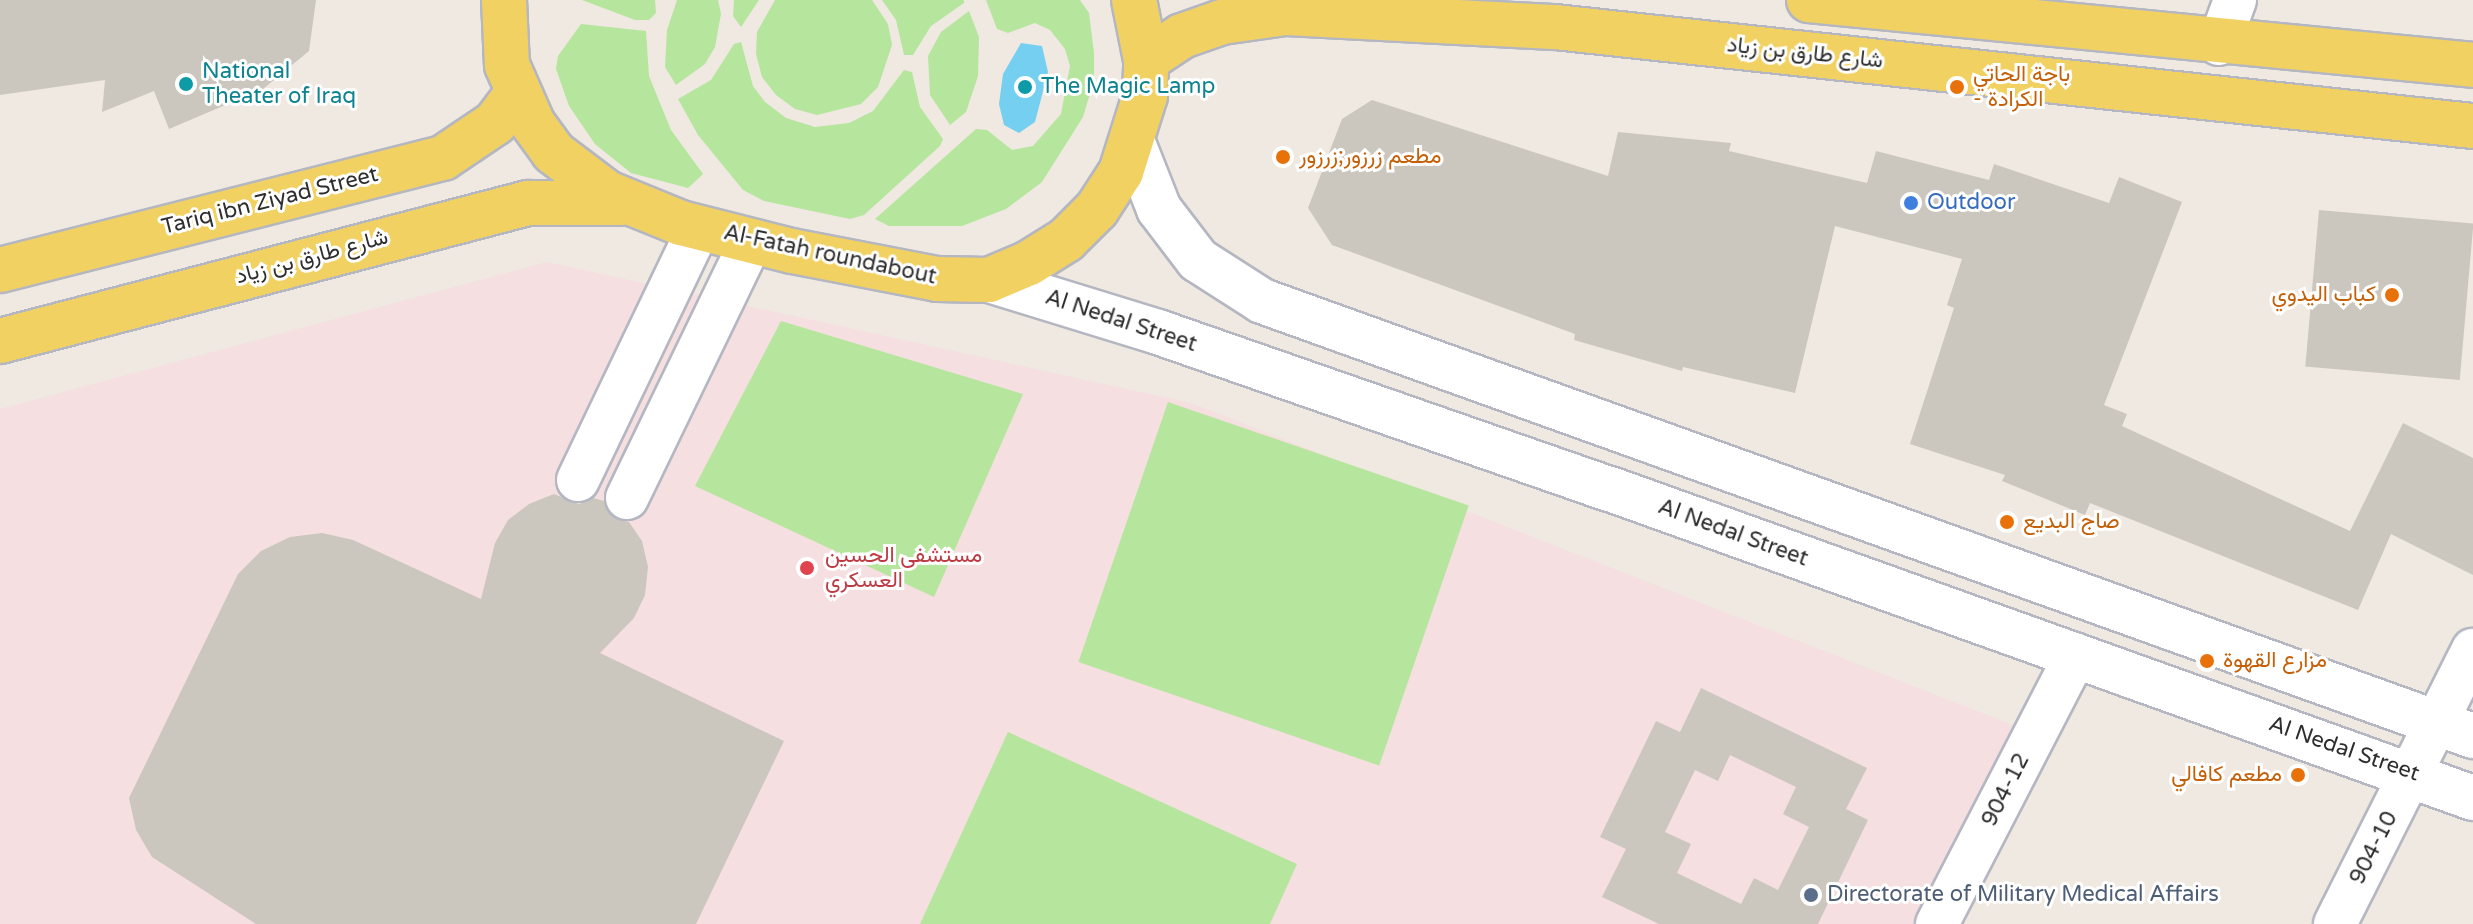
<!DOCTYPE html>
<meta charset="utf-8">
<style>
body{margin:0}
#map{position:relative;width:2473px;height:924px;overflow:hidden;background:#efe9e1;font-family:"Varela Round",Vazirmatn,sans-serif}
div>[style]{position:absolute}
.medical>*{inset:0;background:#f5dfe0}
.green>*{inset:0;background:#b6e59e;transform-origin:0 0}
.water>*{inset:0;background:#75cff0}
.building>*{inset:0;background:#cbc7bf;transform-origin:0 0}
.roads{filter:drop-shadow(2px 0 #b4b7c1) drop-shadow(-2px 0 #b4b7c1) drop-shadow(0 2px #b4b7c1) drop-shadow(0 -2px #b4b7c1)}
.minor>*{height:42px;margin:-21px;padding:0 21px;transform-origin:21px;border-radius:21px;background:#fff}
.secondary>*{height:44px;margin:-22px;padding:0 22px;transform-origin:22px;border-radius:22px;background:#fff}
.primary>*{height:44px;margin:-22px;padding:0 22px;transform-origin:22px;border-radius:22px;background:#f2d163}
.dots>*{width:22px;height:22px;translate:-50% -50%;box-sizing:border-box;border:4px solid #fff;border-radius:50%}
span{translate:-50% -50%;white-space:nowrap;text-align:center;line-height:1.15;-webkit-text-stroke:6px #fff;paint-order:stroke}
.street-label{font-size:22px;color:#2e2e2e}
.culture-label{font-size:22px;color:#0d838f}
.left{translate:0 -50%;text-align:left}
.food-label{font-size:22px;color:#c56008}
.right{translate:-100% -50%;text-align:right}
.shop-label{font-size:22px;color:#366cbe}
.health-label{font-size:22px;color:#be3a42}
.service-label{font-size:22px;color:#4e5e75}
</style>
<div id="map">
<div class="medical">
<i style="clip-path:polygon(547px 262px,1191px 403px,2018px 727px,1914px 924px,0 924px,0 409px)"></i>
</div>
<div class="green">
<i style="clip-path:polygon(582px 0,655px 0,656px 13px,649px 20px,635px 20px)"></i>
<i style="clip-path:polygon(677px 0,718px 0,721px 14px,715px 47px,705px 64px,676px 85px,665px 67px,667px 30px)"></i>
<i style="clip-path:polygon(734px 0,759px 0,741px 27px,733px 16px)"></i>
<i style="clip-path:polygon(775px 0,872px 0,888px 24px,892px 45px,878px 87px,861px 104px,817px 115px,795px 109px,776px 95px,762px 77px,756px 54px,757px 32px)"></i>
<i style="clip-path:polygon(882px 0,964px 0,964px 3px,931px 26px,913px 55px,904px 55px,896px 20px)"></i>
<i style="clip-path:polygon(986px 0,1080px 0,1089px 13px,1094px 53px,1094px 80px,1083px 117px,1042px 182px,1006px 209px,962px 226px,889px 226px,875px 219px,976px 129px,987px 130px,1012px 150px,1033px 146px,1061px 114px,1070px 66px,1065px 49px,1050px 30px,1035px 23px,1008px 33px,997px 29px)"></i>
<i style="clip-path:polygon(969px 11px,979px 37px,978px 76px,966px 112px,950px 125px,930px 95px,928px 56px,941px 32px)"></i>
<i style="clip-path:polygon(581px 24px,646px 31px,649px 76px,671px 130px,703px 174px,688px 188px,631px 173px,595px 144px,569px 106px,556px 69px,558px 56px)"></i>
<i style="clip-path:polygon(741px 42px,753px 86px,765px 102px,786px 118px,815px 127px,849px 123px,873px 111px,904px 70px,912px 72px,920px 107px,943px 139px,940px 146px,864px 215px,850px 219px,764px 201px,743px 190px,698px 135px,678px 99px,711px 80px,734px 44px)"></i>
<i style="clip-path:polygon(781px 321px,1023px 394px,934px 597px,695px 486px)"></i>
<i style="left:1168px;top:402px;width:318px;height:275px;rotate:19deg"></i>
<i style="clip-path:polygon(1008px 732px,1297px 864px,1270px 924px,920px 924px)"></i>
</div>
<div class="water">
<i style="clip-path:polygon(1021px 43px,1042px 46px,1048px 72px,1035px 122px,1019px 133px,1004px 125px,999px 104px,1003px 74px)"></i>
</div>
<div class="building">
<i style="clip-path:polygon(0 0,316px 0,309px 51px,263px 89px,169px 129px,154px 91px,102px 112px,105px 80px,0 95px)"></i>
<i style="clip-path:polygon(1372px 100px,1608px 176px,1618px 132px,1731px 143px,1729px 151px,1867px 183px,1876px 151px,1989px 180px,1994px 164px,2109px 203px,2119px 177px,2182px 202px,2104px 405px,2127px 414px,2122px 426px,2350px 531px,2403px 423px,2473px 458px,2473px 575px,2391px 534px,2358px 610px,2090px 503px,2085px 515px,2002px 481px,2005px 475px,1910px 444px,1954px 308px,1947px 305px,1962px 259px,1835px 226px,1795px 393px,1683px 367px,1682px 371px,1574px 340px,1575px 334px,1332px 245px,1308px 208px,1342px 119px)"></i>
<i style="left:2319px;top:210px;width:155px;height:157px;rotate:5deg"></i>
<i style="clip-path:polygon(554px 494px,579px 504px,593px 498px,604px 501px,608px 512px,629px 522px,642px 541px,648px 567px,645px 595px,634px 618px,600px 653px,784px 741px,696px 924px,256px 924px,152px 857px,136px 830px,129px 798px,238px 574px,261px 551px,290px 537px,322px 533px,353px 540px,481px 599px,495px 543px,508px 520px,529px 504px)"></i>
<i style="clip-path:polygon(evenodd,1701px 688px,1867px 768px,1846px 809px,1868px 820px,1818px 924px,1659px 924px,1602px 897px,1626px 849px,1600px 837px,1656px 721px,1680px 732px,1701px 688px,1730px 755px,1796px 787px,1783px 814px,1809px 827px,1778px 890px,1754px 878px,1741px 904px,1677px 873px,1691px 844px,1665px 832px,1695px 770px,1718px 781px,1730px 755px)"></i>
</div>
<div class="roads">
<div class="minor">
<i style="left:2219px;top:44px;width:47px;rotate:-70deg"></i>
<i style="left:578px;top:480px;width:280px;rotate:-64.4deg"></i>
<i style="left:627px;top:498px;width:285px;rotate:-64.2deg"></i>
<i style="left:1937px;top:924px;width:303px;rotate:-62.7deg"></i>
<i style="left:2335px;top:924px;width:307px;rotate:-63.3deg"></i>
</div>
<div class="secondary">
<i style="left:1133px;top:143px;width:71px;rotate:68.5deg"></i>
<i style="left:1159px;top:209px;width:64px;rotate:52.6deg"></i>
<i style="left:1198px;top:260px;width:76px;rotate:32.6deg"></i>
<i style="left:1262px;top:301px;width:1287px;rotate:19.76deg"></i>
<i style="left:989px;top:280px;width:177px;rotate:17.1deg"></i>
<i style="left:1158px;top:332px;width:478px;rotate:19.2deg"></i>
<i style="left:1610px;top:489px;width:917px;rotate:19.7deg"></i>
</div>
<div class="primary">
<i style="left:504px;top:0;width:65px;rotate:87.4deg"></i>
<i style="left:507px;top:65px;width:64px;rotate:66.2deg"></i>
<i style="left:533px;top:124px;width:34px;rotate:54deg"></i>
<i style="left:553px;top:152px;width:68px;rotate:37.2deg"></i>
<i style="left:607px;top:193px;width:80px;rotate:22.1deg"></i>
<i style="left:681px;top:223px;width:114px;rotate:14.2deg"></i>
<i style="left:792px;top:251px;width:148px;rotate:10.9deg"></i>
<i style="left:937px;top:279px;width:52px;rotate:1.1deg"></i>
<i style="left:989px;top:280px;width:43px;rotate:-23deg"></i>
<i style="left:1029px;top:263px;width:44px;rotate:-31.9deg"></i>
<i style="left:1066px;top:240px;width:44px;rotate:-45deg"></i>
<i style="left:1097px;top:209px;width:44px;rotate:-57deg"></i>
<i style="left:1121px;top:172px;width:80px;rotate:-72.5deg"></i>
<i style="left:1145px;top:96px;width:36px;rotate:-88deg"></i>
<i style="left:1146px;top:60px;width:61px;rotate:-101.3deg"></i>
<i style="left:1809px;top:0;width:667px;rotate:5.59deg"></i>
<i style="left:1146px;top:60px;width:43px;rotate:-33.7deg"></i>
<i style="left:1182px;top:36px;width:42px;rotate:-19.3deg"></i>
<i style="left:1222px;top:22px;width:64px;rotate:-8.1deg"></i>
<i style="left:1285px;top:13px;width:270px;rotate:3deg"></i>
<i style="left:1555px;top:27px;width:923px;rotate:6.16deg"></i>
<i style="left:0;top:270px;width:457px;rotate:-14.2deg"></i>
<i style="left:443px;top:158px;width:63px;rotate:-33.9deg"></i>
<i style="left:495px;top:123px;width:36px;rotate:-53deg"></i>
<i style="left:0;top:341px;width:546px;rotate:-14.65deg"></i>
<i style="left:528px;top:203px;width:94px"></i>
</div>
</div>
<div class="dots">
<i style="left:186px;top:84px;background:#0f9aa8"></i>
<i style="left:1025px;top:87px;background:#0f9aa8"></i>
<i style="left:1957px;top:87px;background:#e8710a"></i>
<i style="left:1283px;top:157px;background:#e8710a"></i>
<i style="left:1911px;top:203px;background:#3f7fe0"></i>
<i style="left:2392px;top:295px;background:#e8710a"></i>
<i style="left:2007px;top:522px;background:#e8710a"></i>
<i style="left:807px;top:568px;background:#e0444e"></i>
<i style="left:2207px;top:661px;background:#e8710a"></i>
<i style="left:2298px;top:775px;background:#e8710a"></i>
<i style="left:1811px;top:895px;background:#5c6f8a"></i>
</div>
<div class="street-label">
<span style="left:1805px;top:53px;rotate:6deg">شارع طارق بن زياد</span>
<span style="left:270px;top:201px;rotate:-14deg">Tariq ibn Ziyad Street</span>
<span style="left:830px;top:255px;rotate:12deg">Al-Fatah roundabout</span>
<span style="left:312px;top:257px;rotate:-15deg">شارع طارق بن زياد</span>
<span style="left:1121px;top:321px;rotate:18deg">Al Nedal Street</span>
<span style="left:1733px;top:533px;rotate:20deg">Al Nedal Street</span>
<span style="left:2344px;top:749px;rotate:19deg">Al Nedal Street</span>
<span style="left:2006px;top:790px;rotate:-63deg">904-12</span>
<span style="left:2374px;top:848px;rotate:-63deg">904-10</span>
</div>
<div class="culture-label">
<span class="left" style="left:202px;top:84px">National<br>Theater of Iraq</span>
<span class="left" style="left:1041px;top:87px">The Magic Lamp</span>
</div>
<div class="food-label">
<span class="left" style="left:1973px;top:87px">باجة الحاتي<br>- الكرادة</span>
<span class="left" style="left:1299px;top:157px">مطعم زرزور;زرزور</span>
<span class="right" style="left:2376px;top:295px">كباب اليدوي</span>
<span class="left" style="left:2023px;top:522px">صاج البديع</span>
<span class="left" style="left:2223px;top:661px">مزارع القهوة</span>
<span class="right" style="left:2282px;top:775px">مطعم كافالي</span>
</div>
<div class="shop-label">
<span class="left" style="left:1927px;top:203px">Outdoor</span>
</div>
<div class="health-label">
<span class="left" style="left:825px;top:568px">مستشفى الحسين<br>العسكري</span>
</div>
<div class="service-label">
<span class="left" style="left:1827px;top:895px">Directorate of Military Medical Affairs</span>
</div>
</div>
